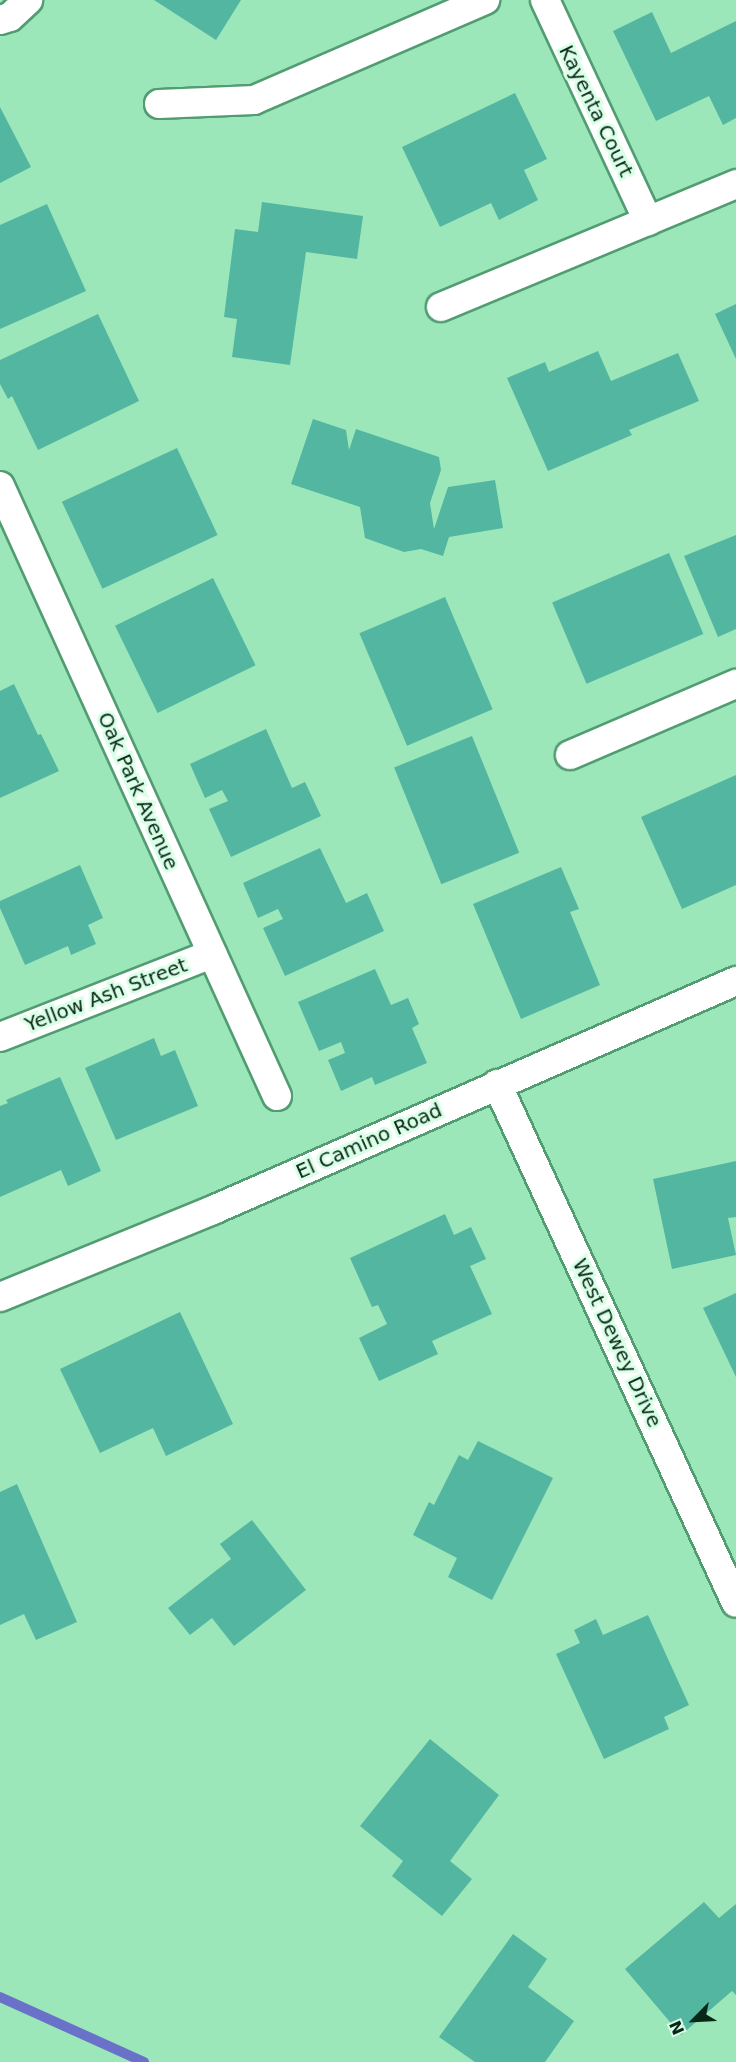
<!DOCTYPE html>
<style>
body{margin:0}
#map{position:relative;width:736px;height:2062px;overflow:hidden;background:#9ce7ba;font-family:"DejaVu Sans",sans-serif}
div>[style]{position:absolute}
.stream>*{height:10px;margin:-5px;padding:0 5px;transform-origin:5px;border-radius:5px;background:#6972c8}
.building>*{inset:0;background:#53b6a1;transform-origin:0 0}
.roads{filter:drop-shadow(2px 0 #529c72) drop-shadow(-2px 0 #529c72) drop-shadow(0 2px #529c72) drop-shadow(0 -2px #529c72)}
.minor>*{height:28px;margin:-14px;padding:0 14px;transform-origin:14px;border-radius:14px;background:#fff}
span{translate:-50% -50%;white-space:nowrap;text-align:center;line-height:1.15;-webkit-text-stroke:6px #daffe7;paint-order:stroke}
.street-label{font-size:20px;color:#082817}
.north{position:absolute;left:664px;top:1990px;width:60px;height:60px;-webkit-text-stroke:4px #daffe7;paint-order:stroke;rotate:246deg;font-size:16px;font-weight:700;line-height:24px;text-align:center;color:#082817}
.north::after{content:'';display:block;margin:auto;width:21px;height:27px;background:#082817;clip-path:polygon(50% 0,100% 100%,50% 72%,0 100%)}
</style>
<div id="map">
<div class="stream">
<i style="left:0;top:1997px;width:158px;rotate:24.3deg"></i>
</div>
<div class="building">
<i style="clip-path:polygon(154px 0,241px 0,216px 40px)"></i>
<i style="clip-path:polygon(652px 12px,671px 53px,736px 21px,736px 118px,723px 125px,709px 96px,656px 121px,613px 31px)"></i>
<i style="clip-path:polygon(515px 93px,547px 159px,524px 170px,538px 200px,499px 220px,491px 203px,440px 227px,402px 147px)"></i>
<i style="clip-path:polygon(0 107px,31px 167px,0 183px)"></i>
<i style="clip-path:polygon(262px 202px,363px 216px,357px 259px,306px 252px,290px 365px,232px 357px,237px 319px,224px 317px,235px 229px,258px 232px)"></i>
<i style="clip-path:polygon(47px 204px,86px 291px,0 329px,0 225px)"></i>
<i style="clip-path:polygon(736px 304px,736px 359px,715px 314px)"></i>
<i style="clip-path:polygon(98px 314px,139px 401px,38px 450px,12px 396px,8px 399px,0 384px,0 360px)"></i>
<i style="clip-path:polygon(598px 351px,611px 381px,678px 353px,699px 401px,629px 430px,632px 435px,548px 471px,507px 378px,545px 362px,549px 372px)"></i>
<i style="clip-path:polygon(313px 419px,346px 430px,349px 450px,356px 429px,439px 457px,441px 470px,430px 503px,434px 529px,448px 487px,495px 480px,503px 528px,449px 537px,443px 556px,421px 549px,404px 552px,365px 538px,360px 507px,291px 484px)"></i>
<i style="left:177px;top:448px;width:96px;height:127px;rotate:65deg"></i>
<i style="clip-path:polygon(736px 535px,736px 629px,718px 637px,684px 556px)"></i>
<i style="left:669px;top:553px;width:88px;height:127px;rotate:67deg"></i>
<i style="left:213px;top:578px;width:97px;height:109px;rotate:64deg"></i>
<i style="left:445px;top:597px;width:122px;height:93px;rotate:67deg"></i>
<i style="clip-path:polygon(14px 684px,38px 735px,41px 734px,59px 771px,0 798px,0 691px)"></i>
<i style="clip-path:polygon(266px 729px,292px 788px,305px 782px,321px 816px,231px 857px,209px 809px,228px 801px,222px 790px,205px 798px,190px 764px)"></i>
<i style="left:472px;top:736px;width:126px;height:84px;rotate:68deg"></i>
<i style="clip-path:polygon(736px 775px,736px 885px,682px 909px,641px 817px)"></i>
<i style="clip-path:polygon(320px 848px,346px 903px,367px 893px,384px 931px,285px 976px,263px 928px,283px 919px,278px 909px,258px 918px,243px 883px)"></i>
<i style="clip-path:polygon(80px 865px,103px 918px,88px 925px,96px 944px,71px 955px,68px 946px,25px 965px,0 908px,0 901px)"></i>
<i style="clip-path:polygon(561px 867px,579px 909px,570px 912px,600px 985px,521px 1019px,473px 904px)"></i>
<i style="clip-path:polygon(375px 969px,391px 1005px,408px 998px,419px 1024px,412px 1028px,427px 1063px,375px 1085px,372px 1077px,341px 1091px,328px 1060px,345px 1053px,341px 1042px,319px 1051px,298px 1002px)"></i>
<i style="clip-path:polygon(154px 1038px,161px 1056px,175px 1050px,198px 1106px,116px 1140px,85px 1068px)"></i>
<i style="clip-path:polygon(60px 1077px,101px 1171px,68px 1186px,61px 1170px,0 1197px,0 1106px,8px 1103px,6px 1100px)"></i>
<i style="clip-path:polygon(736px 1161px,736px 1217px,728px 1218px,736px 1255px,672px 1269px,653px 1179px)"></i>
<i style="clip-path:polygon(445px 1214px,454px 1235px,471px 1227px,486px 1259px,470px 1266px,492px 1314px,432px 1341px,438px 1354px,379px 1381px,359px 1338px,387px 1324px,378px 1305px,372px 1307px,350px 1258px)"></i>
<i style="clip-path:polygon(736px 1293px,736px 1377px,703px 1308px)"></i>
<i style="clip-path:polygon(180px 1312px,233px 1424px,166px 1456px,153px 1428px,100px 1453px,60px 1369px)"></i>
<i style="clip-path:polygon(478px 1441px,553px 1478px,492px 1600px,448px 1577px,457px 1558px,413px 1535px,429px 1502px,434px 1505px,459px 1455px,468px 1460px)"></i>
<i style="clip-path:polygon(17px 1484px,77px 1622px,36px 1640px,24px 1614px,0 1625px,0 1492px)"></i>
<i style="clip-path:polygon(252px 1520px,306px 1590px,234px 1646px,212px 1618px,190px 1635px,168px 1608px,231px 1559px,220px 1544px)"></i>
<i style="clip-path:polygon(648px 1615px,689px 1705px,664px 1717px,669px 1729px,604px 1759px,556px 1654px,580px 1643px,574px 1630px,596px 1619px,603px 1635px)"></i>
<i style="clip-path:polygon(430px 1739px,499px 1795px,450px 1861px,472px 1879px,442px 1916px,392px 1876px,403px 1861px,360px 1826px)"></i>
<i style="clip-path:polygon(704px 1902px,719px 1918px,736px 1904px,736px 1995px,732px 1991px,681px 2035px,625px 1969px)"></i>
<i style="clip-path:polygon(513px 1934px,547px 1959px,528px 1987px,574px 2021px,545px 2062px,475px 2062px,439px 2037px)"></i>
</div>
<div class="roads">
<div class="minor">
<i style="left:545px;top:0;width:244px;rotate:65deg"></i>
<i style="left:0;top:20px;width:10px;rotate:-17deg"></i>
<i style="left:10px;top:17px;width:25px;rotate:-43deg"></i>
<i style="left:159px;top:104px;width:95px;rotate:-2.4deg"></i>
<i style="left:254px;top:100px;width:252px;rotate:-23.4deg"></i>
<i style="left:441px;top:307px;width:320px;rotate:-22.6deg"></i>
<i style="left:0;top:486px;width:670px;rotate:65.58deg"></i>
<i style="left:570px;top:755px;width:181px;rotate:-23.2deg"></i>
<i style="left:0;top:1037px;width:228px;rotate:-21.4deg"></i>
<i style="left:497px;top:1084px;width:571px;rotate:65.27deg"></i>
<i style="left:0;top:1297px;width:230px;rotate:-22.2deg"></i>
<i style="left:213px;top:1210px;width:571px;rotate:-23.65deg"></i>
</div>
</div>
<div class="street-label">
<span style="left:596px;top:111px;rotate:64deg">Kayenta Court</span>
<span style="left:138px;top:791px;rotate:66deg">Oak Park Avenue</span>
<span style="left:106px;top:995px;rotate:-21deg">Yellow Ash Street</span>
<span style="left:369px;top:1141px;rotate:-24deg">El Camino Road</span>
<span style="left:617px;top:1343px;rotate:65deg">West Dewey Drive</span>
</div>
<div class="north">N</div>
</div>
